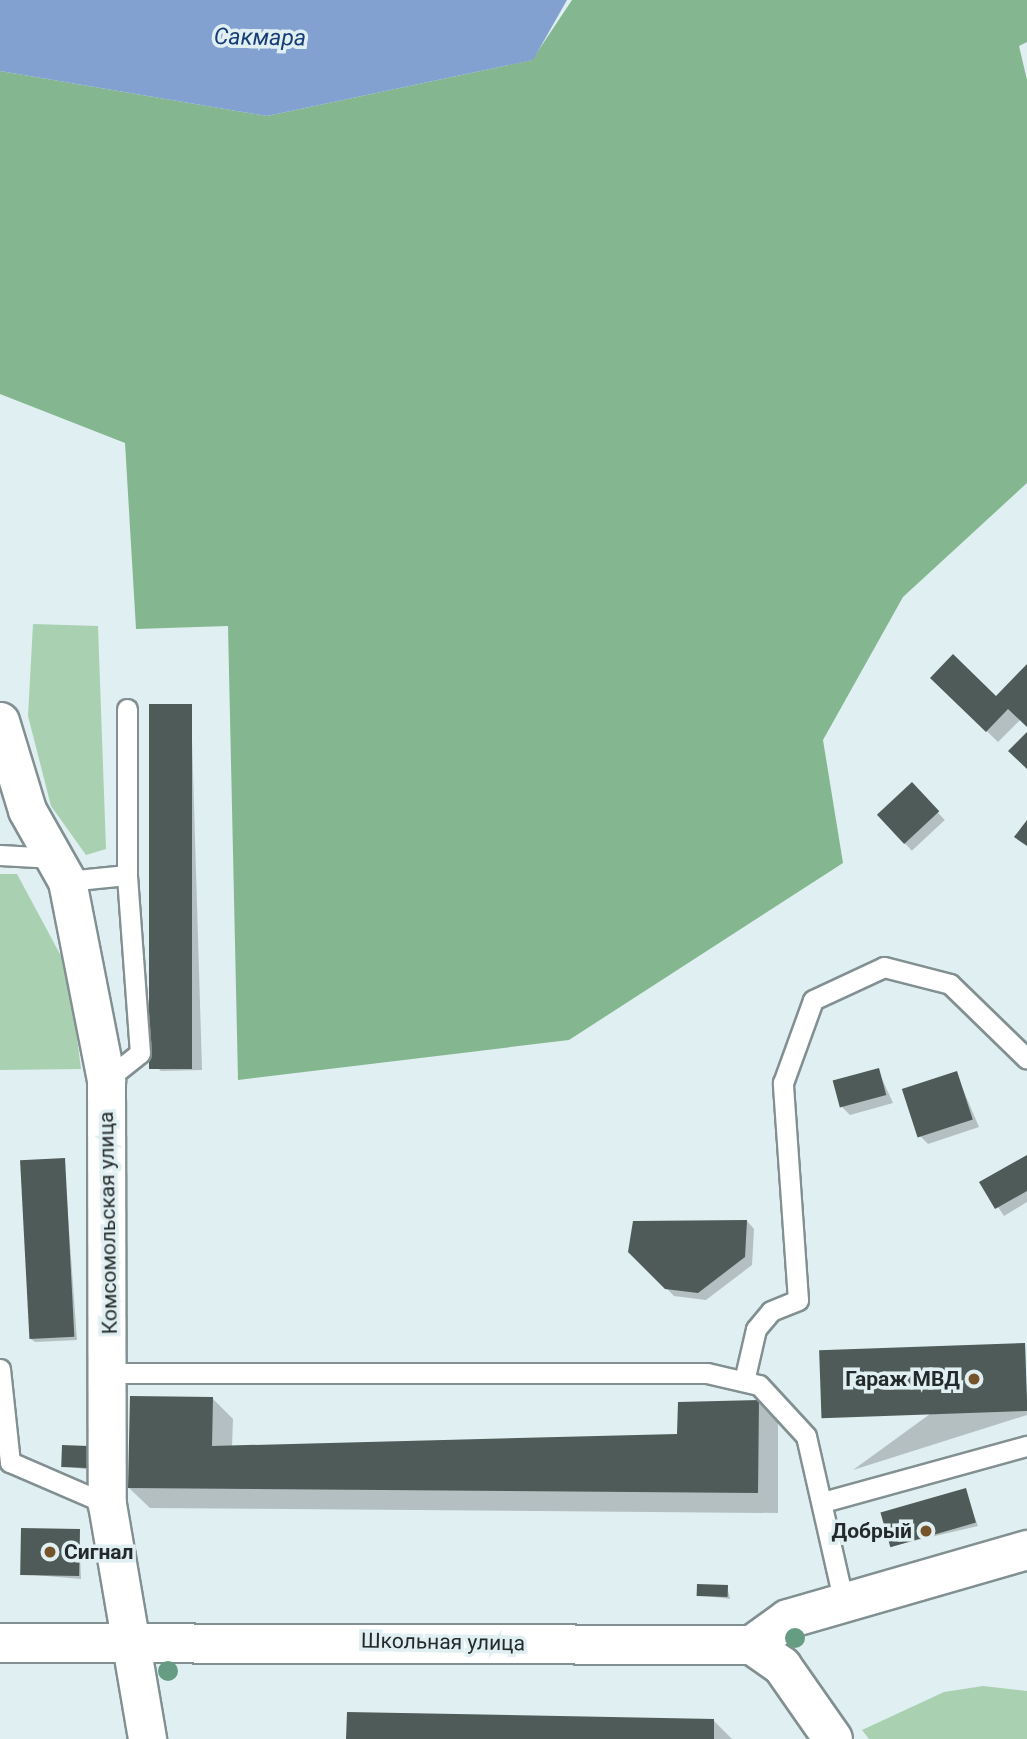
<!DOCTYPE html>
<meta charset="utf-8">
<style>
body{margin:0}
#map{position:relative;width:1027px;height:1739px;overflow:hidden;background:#e0eff1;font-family:Roboto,sans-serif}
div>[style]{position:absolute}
.green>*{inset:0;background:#a9d1b1}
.forest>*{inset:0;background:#84b790}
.water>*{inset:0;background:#82a0d0}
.shadow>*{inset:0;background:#0003;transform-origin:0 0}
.building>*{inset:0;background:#4e5b58;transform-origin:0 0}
.roads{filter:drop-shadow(2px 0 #829092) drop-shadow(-2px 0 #829092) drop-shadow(0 2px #829092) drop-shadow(0 -2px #829092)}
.lane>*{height:19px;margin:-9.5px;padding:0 9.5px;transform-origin:9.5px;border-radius:9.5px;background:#fff}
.street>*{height:37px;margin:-18.5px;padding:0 18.5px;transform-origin:18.5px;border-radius:18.5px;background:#fff}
.secondary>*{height:38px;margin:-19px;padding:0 19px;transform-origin:19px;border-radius:19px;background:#fff}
.trees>*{width:20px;height:20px;margin:-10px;border-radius:50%;background:#659c82}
.dots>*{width:19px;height:19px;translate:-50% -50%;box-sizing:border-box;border:4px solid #e0eff1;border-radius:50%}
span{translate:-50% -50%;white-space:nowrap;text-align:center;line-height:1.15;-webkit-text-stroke:7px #e0eff1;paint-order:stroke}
.street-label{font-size:21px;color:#242a2b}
.poi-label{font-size:21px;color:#242a2b;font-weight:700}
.right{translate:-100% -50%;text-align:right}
.left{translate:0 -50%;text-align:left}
.water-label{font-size:23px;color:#173d77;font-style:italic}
</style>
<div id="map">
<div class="green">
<i style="clip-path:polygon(33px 624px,98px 626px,106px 849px,86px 855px,51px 806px,28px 716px)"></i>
<i style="clip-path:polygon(0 874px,17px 874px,68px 969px,81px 1069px,0 1070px)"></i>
<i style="clip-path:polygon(983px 1686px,1027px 1691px,1027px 1739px,869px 1739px,862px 1730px,944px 1692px)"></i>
</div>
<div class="forest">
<i style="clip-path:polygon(572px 0,1027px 0,1027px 42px,1019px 46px,1027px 80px,1027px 483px,903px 597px,823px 740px,843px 863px,569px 1040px,238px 1080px,228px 626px,136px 629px,125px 443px,0 394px,0 71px,267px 116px,532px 60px)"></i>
</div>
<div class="water">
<i style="clip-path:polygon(0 0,567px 0,533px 60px,267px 116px,0 71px)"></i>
</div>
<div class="shadow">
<i style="clip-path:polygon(1027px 666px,1027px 725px,1021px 719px,998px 742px,932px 678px,996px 699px)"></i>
<i style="clip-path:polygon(191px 706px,202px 1070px,161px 1071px,158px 1068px)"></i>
<i style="left:912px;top:785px;width:48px;height:45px;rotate:47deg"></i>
<i style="clip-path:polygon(878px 1070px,893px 1103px,850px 1115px,842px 1107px)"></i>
<i style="clip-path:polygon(956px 1073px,979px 1127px,928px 1144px,920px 1136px)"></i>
<i style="clip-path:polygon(1027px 1157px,1027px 1202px,1004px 1216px,982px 1183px)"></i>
<i style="clip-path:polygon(64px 1160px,77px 1340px,35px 1342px,31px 1339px)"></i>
<i style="clip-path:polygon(747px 1221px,754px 1229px,752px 1265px,706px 1300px,674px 1296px,630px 1251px)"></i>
<i style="clip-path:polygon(1025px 1345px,1027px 1415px,853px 1470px)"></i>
<i style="clip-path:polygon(213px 1399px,233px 1419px,232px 1447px,679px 1436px,758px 1402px,778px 1423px,778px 1513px,150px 1508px,129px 1488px)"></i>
<i style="clip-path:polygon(88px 1447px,91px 1470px,63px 1466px)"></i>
<i style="clip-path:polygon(965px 1490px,978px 1526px,892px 1546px)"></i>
<i style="clip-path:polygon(79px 1531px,81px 1579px,23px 1574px)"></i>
<i style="clip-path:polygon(727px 1586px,730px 1599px,699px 1595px)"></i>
<i style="clip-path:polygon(713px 1720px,732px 1739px,348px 1739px)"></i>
</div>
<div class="building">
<i style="clip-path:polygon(953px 654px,996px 696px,1027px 664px,1027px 727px,1008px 709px,986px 732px,930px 678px)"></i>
<i style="left:149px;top:704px;width:43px;height:365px"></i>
<i style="clip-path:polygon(1027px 732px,1027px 769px,1008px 751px)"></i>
<i style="left:912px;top:782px;width:40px;height:48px;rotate:47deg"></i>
<i style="clip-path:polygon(1027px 820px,1027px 846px,1014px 837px)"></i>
<i style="left:879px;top:1068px;width:28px;height:48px;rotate:75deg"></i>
<i style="left:957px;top:1071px;width:51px;height:58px;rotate:72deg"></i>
<i style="clip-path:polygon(1027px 1155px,1027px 1191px,995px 1209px,979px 1182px)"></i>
<i style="left:65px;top:1158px;width:179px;height:45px;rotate:87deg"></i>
<i style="clip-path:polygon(747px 1220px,745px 1257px,698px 1293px,665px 1289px,628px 1252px,633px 1221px)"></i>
<i style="left:1025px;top:1343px;width:68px;height:206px;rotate:88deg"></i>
<i style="clip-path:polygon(130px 1396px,213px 1397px,212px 1446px,677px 1434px,678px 1402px,759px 1400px,758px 1493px,128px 1488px)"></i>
<i style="left:62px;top:1445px;width:26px;height:22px;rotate:2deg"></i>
<i style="left:966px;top:1488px;width:36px;height:89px;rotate:74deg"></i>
<i style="left:21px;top:1528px;width:59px;height:47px;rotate:1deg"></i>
<i style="left:697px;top:1584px;width:31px;height:12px;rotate:2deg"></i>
<i style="clip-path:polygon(347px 1712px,714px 1719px,714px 1739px,346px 1739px)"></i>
</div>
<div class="roads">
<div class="lane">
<i style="left:0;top:855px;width:54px;rotate:3.2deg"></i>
<i style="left:67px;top:881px;width:60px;rotate:-5.7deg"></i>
<i style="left:127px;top:875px;width:166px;rotate:-90deg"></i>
<i style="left:106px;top:1080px;width:43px;rotate:-38.5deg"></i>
<i style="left:140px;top:1053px;width:178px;rotate:-94.2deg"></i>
<i style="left:0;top:1369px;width:94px;rotate:83.9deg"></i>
<i style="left:10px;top:1462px;width:106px;rotate:23.4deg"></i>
<i style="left:110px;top:1373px;width:597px"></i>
<i style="left:707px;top:1373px;width:53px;rotate:13deg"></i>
<i style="left:759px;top:1385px;width:69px;rotate:47.3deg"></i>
<i style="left:806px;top:1436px;width:171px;rotate:77.2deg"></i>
<i style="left:744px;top:1381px;width:53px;rotate:-77deg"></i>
<i style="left:756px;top:1329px;width:23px;rotate:-50deg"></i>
<i style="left:771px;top:1311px;width:29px;rotate:-22deg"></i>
<i style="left:798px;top:1300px;width:218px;rotate:-94deg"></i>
<i style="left:783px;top:1083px;width:88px;rotate:-70.1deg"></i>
<i style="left:813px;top:1000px;width:78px;rotate:-24.9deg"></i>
<i style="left:884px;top:967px;width:68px;rotate:14.4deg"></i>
<i style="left:950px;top:984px;width:107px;rotate:44.2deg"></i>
<i style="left:823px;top:1502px;width:212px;rotate:-15.4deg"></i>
</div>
<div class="street">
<i style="left:0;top:721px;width:93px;rotate:73.1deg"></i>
<i style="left:27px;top:810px;width:81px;rotate:60.6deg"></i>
<i style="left:67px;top:881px;width:203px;rotate:78.9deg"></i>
<i style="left:106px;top:1080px;width:424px;rotate:89.9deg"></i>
<i style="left:107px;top:1504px;width:238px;rotate:80.3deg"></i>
</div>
<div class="secondary">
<i style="left:0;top:1643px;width:752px;rotate:0.15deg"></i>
<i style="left:752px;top:1645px;width:37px;rotate:35deg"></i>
<i style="left:782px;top:1666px;width:89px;rotate:55.1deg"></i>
<i style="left:752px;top:1645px;width:44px;rotate:-35.8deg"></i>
<i style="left:788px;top:1619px;width:249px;rotate:-16.1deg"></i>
</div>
</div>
<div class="trees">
<i style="left:795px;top:1638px"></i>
<i style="left:168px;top:1671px"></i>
</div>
<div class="dots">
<i style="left:974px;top:1379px;background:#76542b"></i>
<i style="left:926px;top:1531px;background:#76542b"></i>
<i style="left:50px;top:1552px;background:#76542b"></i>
</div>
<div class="street-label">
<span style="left:108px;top:1223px;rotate:-91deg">Комсомольская улица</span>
<span style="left:443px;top:1642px;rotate:1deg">Школьная улица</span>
</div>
<div class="poi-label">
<span class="right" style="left:960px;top:1379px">Гараж МВД</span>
<span class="right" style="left:912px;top:1531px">Добрый</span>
<span class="left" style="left:64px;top:1552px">Сигнал</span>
</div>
<div class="water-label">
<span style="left:260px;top:38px;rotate:1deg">Сакмара</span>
</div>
</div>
